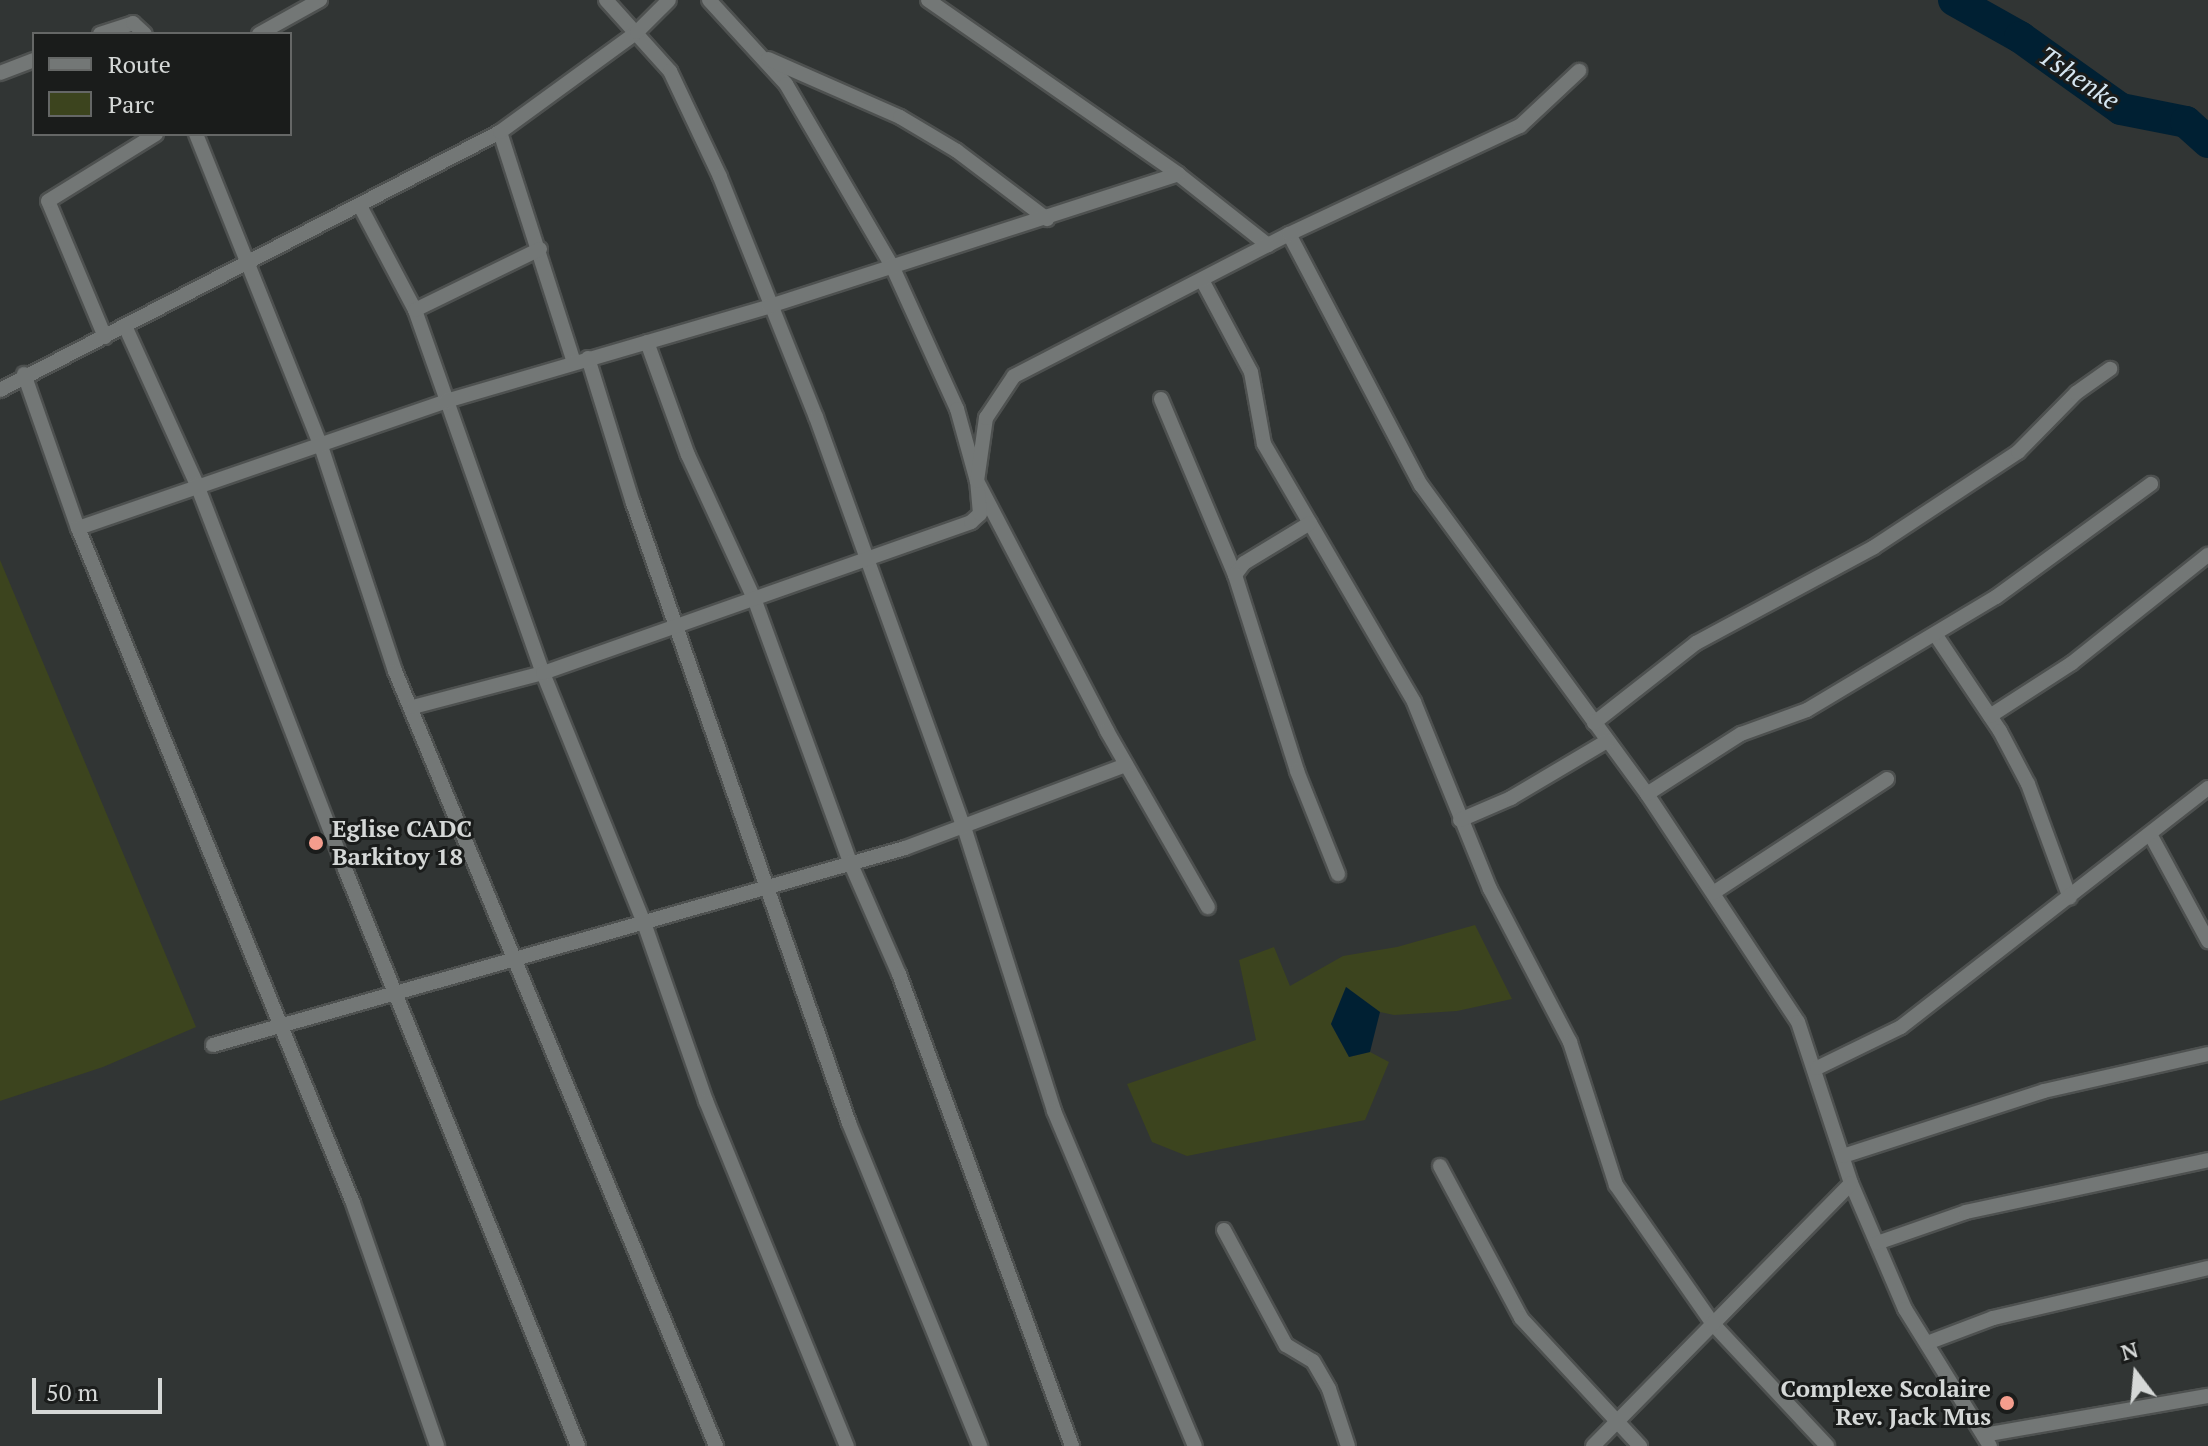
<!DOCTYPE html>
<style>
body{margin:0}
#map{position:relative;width:2208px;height:1446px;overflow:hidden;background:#313534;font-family:"PT Serif",serif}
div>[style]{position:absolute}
.green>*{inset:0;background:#3c441e}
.water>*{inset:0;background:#002033}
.river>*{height:32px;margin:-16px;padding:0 16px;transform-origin:16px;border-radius:16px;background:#002033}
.roads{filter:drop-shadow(2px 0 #4e5150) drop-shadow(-2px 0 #4e5150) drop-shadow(0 2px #4e5150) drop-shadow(0 -2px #4e5150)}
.minor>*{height:14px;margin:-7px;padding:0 7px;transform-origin:7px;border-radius:7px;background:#737776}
.dots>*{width:22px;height:22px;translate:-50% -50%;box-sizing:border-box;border:4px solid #1a1c1b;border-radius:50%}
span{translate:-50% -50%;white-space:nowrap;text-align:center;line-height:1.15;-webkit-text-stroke:6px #1a1c1b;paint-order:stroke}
.poi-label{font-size:24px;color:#d5d8d7;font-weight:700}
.left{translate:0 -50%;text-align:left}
.right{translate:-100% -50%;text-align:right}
.water-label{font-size:26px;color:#d5e6f1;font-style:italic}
.legend{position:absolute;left:32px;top:32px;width:260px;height:104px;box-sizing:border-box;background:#1a1c1b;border:2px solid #656766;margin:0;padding:10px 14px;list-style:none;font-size:24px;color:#d5d8d7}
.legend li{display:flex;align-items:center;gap:16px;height:40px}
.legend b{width:40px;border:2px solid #656766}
.north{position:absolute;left:2096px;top:1334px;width:80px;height:80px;-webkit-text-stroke:6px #1a1c1b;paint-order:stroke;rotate:344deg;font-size:22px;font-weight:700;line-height:32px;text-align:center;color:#d5d8d7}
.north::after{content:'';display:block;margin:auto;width:28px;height:36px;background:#d5d8d7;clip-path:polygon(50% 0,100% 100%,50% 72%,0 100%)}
.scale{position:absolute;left:32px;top:1378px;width:130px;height:36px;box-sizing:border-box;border:4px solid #d5d8d7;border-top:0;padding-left:10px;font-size:24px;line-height:28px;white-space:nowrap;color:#d5d8d7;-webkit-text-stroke:6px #1a1c1b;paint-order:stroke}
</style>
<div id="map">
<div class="green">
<i style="clip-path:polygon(0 560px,196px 1027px,103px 1067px,0 1101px)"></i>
<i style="clip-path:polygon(1475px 925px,1512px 999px,1457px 1011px,1394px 1015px,1380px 1012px,1346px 987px,1331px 1024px,1349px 1057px,1370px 1052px,1389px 1062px,1365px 1120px,1187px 1156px,1152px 1142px,1127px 1084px,1256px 1040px,1239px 960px,1274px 947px,1290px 986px,1343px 956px,1397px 947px)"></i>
</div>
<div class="water">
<i style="clip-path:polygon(1346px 987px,1380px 1012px,1370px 1052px,1349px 1057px,1331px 1024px)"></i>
</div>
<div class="river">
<i style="left:1954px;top:0;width:76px;rotate:29.3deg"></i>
<i style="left:2020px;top:37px;width:124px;rotate:35.5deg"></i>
<i style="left:2121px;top:109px;width:66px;rotate:11.3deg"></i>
<i style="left:2186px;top:122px;width:30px;rotate:42deg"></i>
</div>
<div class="roads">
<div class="minor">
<i style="left:606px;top:0;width:96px;rotate:48deg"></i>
<i style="left:670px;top:71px;width:117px;rotate:64.7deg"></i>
<i style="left:720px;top:177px;width:258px;rotate:68.2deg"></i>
<i style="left:816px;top:417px;width:436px;rotate:70.2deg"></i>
<i style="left:964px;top:827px;width:298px;rotate:72.4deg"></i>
<i style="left:1054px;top:1111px;width:363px;rotate:67.2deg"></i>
<i style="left:709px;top:0;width:114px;rotate:47.5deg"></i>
<i style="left:786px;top:84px;width:213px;rotate:59.8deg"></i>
<i style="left:893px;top:268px;width:155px;rotate:65.6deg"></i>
<i style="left:957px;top:409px;width:75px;rotate:74.5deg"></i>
<i style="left:977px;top:481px;width:282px;rotate:62.5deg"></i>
<i style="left:1107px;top:731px;width:203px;rotate:60.2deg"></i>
<i style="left:928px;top:0;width:305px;rotate:34.8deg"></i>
<i style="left:1178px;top:174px;width:115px;rotate:38.3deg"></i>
<i style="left:100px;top:34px;width:35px;rotate:-18deg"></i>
<i style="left:133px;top:23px;width:16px;rotate:43deg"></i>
<i style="left:259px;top:34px;width:70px;rotate:-29.1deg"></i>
<i style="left:768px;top:59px;width:144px;rotate:23.7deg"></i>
<i style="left:900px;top:117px;width:66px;rotate:30.8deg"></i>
<i style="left:957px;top:151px;width:113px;rotate:37.1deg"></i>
<i style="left:0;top:73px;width:36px;rotate:-21deg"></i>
<i style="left:500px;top:132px;width:242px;rotate:72.2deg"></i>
<i style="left:196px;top:134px;width:336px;rotate:68.2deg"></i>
<i style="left:321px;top:446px;width:237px;rotate:71.8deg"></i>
<i style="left:395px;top:671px;width:839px;rotate:67.5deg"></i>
<i style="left:360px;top:206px;width:118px;rotate:62.1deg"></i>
<i style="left:415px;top:310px;width:385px;rotate:70.6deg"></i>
<i style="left:543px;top:673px;width:266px;rotate:68deg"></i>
<i style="left:643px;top:920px;width:192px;rotate:70.8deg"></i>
<i style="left:706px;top:1101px;width:373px;rotate:67.8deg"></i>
<i style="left:1289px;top:234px;width:284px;rotate:62.3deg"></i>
<i style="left:1421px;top:485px;width:383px;rotate:53.8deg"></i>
<i style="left:1647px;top:794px;width:273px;rotate:56.5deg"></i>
<i style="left:1798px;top:1022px;width:169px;rotate:71.8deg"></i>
<i style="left:1851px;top:1183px;width:137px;rotate:66.8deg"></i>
<i style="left:1905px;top:1309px;width:161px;rotate:58.2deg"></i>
<i style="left:1202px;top:280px;width:104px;rotate:62deg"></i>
<i style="left:1251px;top:372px;width:73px;rotate:79.8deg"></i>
<i style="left:1264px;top:444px;width:298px;rotate:59.8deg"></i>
<i style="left:1414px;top:702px;width:202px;rotate:67.9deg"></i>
<i style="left:1490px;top:889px;width:173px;rotate:62.4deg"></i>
<i style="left:1570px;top:1042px;width:150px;rotate:72.2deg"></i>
<i style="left:1616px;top:1185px;width:169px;rotate:55.1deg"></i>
<i style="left:1713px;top:1324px;width:167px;rotate:46.9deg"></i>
<i style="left:415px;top:310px;width:139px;rotate:-26deg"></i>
<i style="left:125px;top:326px;width:175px;rotate:65.6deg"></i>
<i style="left:197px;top:485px;width:412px;rotate:68.9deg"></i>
<i style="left:345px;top:869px;width:622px;rotate:68.01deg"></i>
<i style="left:105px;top:337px;width:147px;rotate:-112.7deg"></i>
<i style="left:48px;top:201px;width:127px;rotate:-31.8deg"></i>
<i style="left:647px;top:342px;width:120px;rotate:70.1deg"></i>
<i style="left:688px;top:455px;width:161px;rotate:65.3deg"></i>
<i style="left:755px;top:601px;width:278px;rotate:70deg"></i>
<i style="left:850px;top:862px;width:122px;rotate:66.4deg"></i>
<i style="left:899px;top:974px;width:503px;rotate:69.87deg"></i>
<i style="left:588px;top:358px;width:152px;rotate:72.8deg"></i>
<i style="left:633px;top:503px;width:657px;rotate:70.79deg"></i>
<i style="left:849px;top:1123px;width:349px;rotate:67.9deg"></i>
<i style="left:24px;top:374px;width:163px;rotate:70.7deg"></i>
<i style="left:78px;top:528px;width:729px;rotate:67.83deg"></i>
<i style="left:353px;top:1203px;width:257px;rotate:70.9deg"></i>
<i style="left:0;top:390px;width:563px;rotate:-27.29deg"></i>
<i style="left:500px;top:132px;width:170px;rotate:-36.1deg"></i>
<i style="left:637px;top:32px;width:45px;rotate:-45deg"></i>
<i style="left:1161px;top:399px;width:191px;rotate:67.2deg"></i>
<i style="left:1310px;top:523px;width:77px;rotate:148.8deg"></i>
<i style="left:1244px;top:563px;width:15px;rotate:127deg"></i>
<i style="left:1235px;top:575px;width:206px;rotate:72.4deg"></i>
<i style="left:1297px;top:771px;width:111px;rotate:68.3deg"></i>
<i style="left:78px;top:528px;width:389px;rotate:-19deg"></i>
<i style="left:446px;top:401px;width:338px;rotate:-16.3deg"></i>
<i style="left:770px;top:306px;width:429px;rotate:-17.9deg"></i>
<i style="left:1935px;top:634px;width:117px;rotate:56.2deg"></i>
<i style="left:2000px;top:731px;width:60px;rotate:62.2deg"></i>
<i style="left:2028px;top:784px;width:121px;rotate:69.8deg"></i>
<i style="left:413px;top:707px;width:134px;rotate:-14.7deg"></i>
<i style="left:543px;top:673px;width:454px;rotate:-19.4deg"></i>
<i style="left:971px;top:522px;width:12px;rotate:-42deg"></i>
<i style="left:980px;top:514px;width:33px;rotate:-95deg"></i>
<i style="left:977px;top:481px;width:64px;rotate:-81.9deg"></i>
<i style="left:986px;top:418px;width:50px;rotate:-56.3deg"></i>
<i style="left:1014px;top:376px;width:309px;rotate:-27.3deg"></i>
<i style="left:1289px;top:234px;width:255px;rotate:-25.1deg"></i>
<i style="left:1520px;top:126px;width:81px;rotate:-43deg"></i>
<i style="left:1990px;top:716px;width:98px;rotate:-32.9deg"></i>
<i style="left:2072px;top:663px;width:174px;rotate:-38.5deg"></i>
<i style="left:1594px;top:723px;width:130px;rotate:-38.1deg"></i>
<i style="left:1696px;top:643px;width:202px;rotate:-28.3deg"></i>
<i style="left:1874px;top:547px;width:173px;rotate:-33.4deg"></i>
<i style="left:2018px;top:452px;width:83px;rotate:-45.5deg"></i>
<i style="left:2076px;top:393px;width:42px;rotate:-35.2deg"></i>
<i style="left:1647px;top:794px;width:112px;rotate:-32.6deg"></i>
<i style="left:1741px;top:734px;width:70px;rotate:-20deg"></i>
<i style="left:1807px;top:710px;width:220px;rotate:-30.9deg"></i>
<i style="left:1996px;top:597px;width:192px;rotate:-36.1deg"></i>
<i style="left:1460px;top:820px;width:56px;rotate:-23.3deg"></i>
<i style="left:1511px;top:798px;width:112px;rotate:-30.7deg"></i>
<i style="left:2150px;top:834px;width:122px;rotate:61.5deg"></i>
<i style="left:1713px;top:893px;width:208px;rotate:-33.2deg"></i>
<i style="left:213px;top:1045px;width:719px;rotate:-15.89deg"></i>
<i style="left:905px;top:848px;width:236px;rotate:-20.6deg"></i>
<i style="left:1817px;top:1068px;width:93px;rotate:-26deg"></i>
<i style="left:1901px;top:1027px;width:389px;rotate:-37.9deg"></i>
<i style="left:1843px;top:1156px;width:211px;rotate:-17.9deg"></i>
<i style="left:2044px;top:1091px;width:168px;rotate:-12.7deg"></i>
<i style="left:1440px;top:1166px;width:172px;rotate:61.9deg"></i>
<i style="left:1521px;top:1318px;width:175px;rotate:47.1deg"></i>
<i style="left:1224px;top:1230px;width:131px;rotate:61.7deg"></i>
<i style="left:1286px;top:1345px;width:31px;rotate:31deg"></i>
<i style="left:1313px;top:1361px;width:32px;rotate:60deg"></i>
<i style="left:1329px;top:1389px;width:60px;rotate:71.6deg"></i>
<i style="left:1877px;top:1243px;width:94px;rotate:-19.2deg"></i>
<i style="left:1966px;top:1212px;width:248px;rotate:-12.1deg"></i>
<i style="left:1927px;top:1343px;width:71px;rotate:-20.7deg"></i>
<i style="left:1993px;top:1318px;width:221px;rotate:-13.1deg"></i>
<i style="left:1984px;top:1435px;width:227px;rotate:-9.9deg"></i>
<i style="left:1593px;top:1446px;width:368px;rotate:-45.5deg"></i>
</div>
</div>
<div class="dots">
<i style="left:316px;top:843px;background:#f49d8d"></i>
<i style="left:2007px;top:1403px;background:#f49d8d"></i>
</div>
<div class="poi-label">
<span class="left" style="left:332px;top:843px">Eglise CADC<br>Barkitoy 18</span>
<span class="right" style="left:1991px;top:1403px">Complexe Scolaire<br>Rev. Jack Mus</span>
</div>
<div class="water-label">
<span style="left:2079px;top:78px;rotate:34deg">Tshenke</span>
</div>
<ul class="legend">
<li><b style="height:10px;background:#737776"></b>Route</li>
<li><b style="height:22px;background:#3c441e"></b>Parc</li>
</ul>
<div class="north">N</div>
<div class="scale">50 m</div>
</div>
